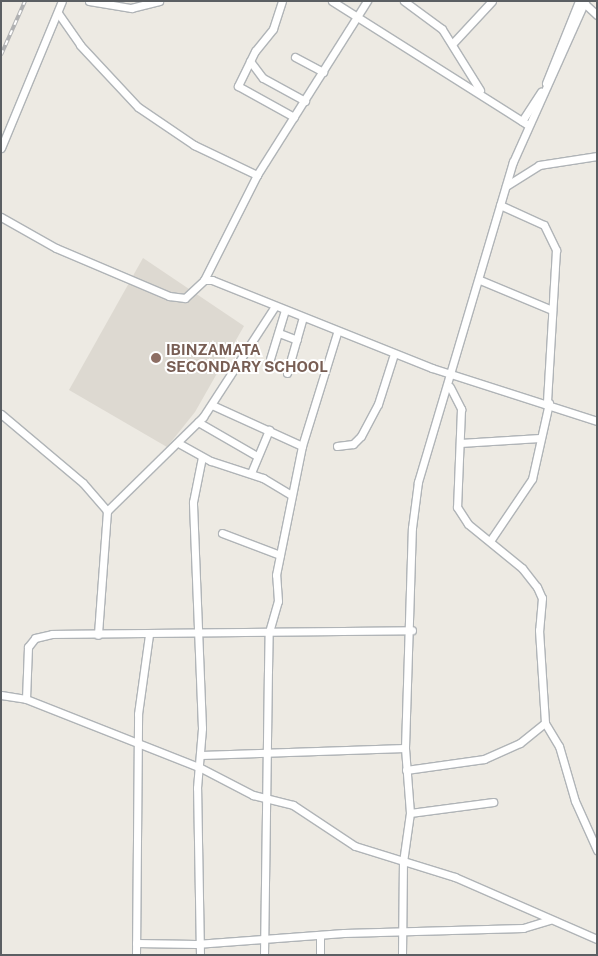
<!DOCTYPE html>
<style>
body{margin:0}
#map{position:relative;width:598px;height:956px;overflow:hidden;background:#edeae3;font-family:"Public Sans",sans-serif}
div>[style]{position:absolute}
.education>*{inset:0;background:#ddd9d1}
.roads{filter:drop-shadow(1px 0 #b0b4b7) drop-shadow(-1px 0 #b0b4b7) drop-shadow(0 1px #b0b4b7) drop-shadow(0 -1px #b0b4b7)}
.minor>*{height:7px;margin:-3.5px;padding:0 3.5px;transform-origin:3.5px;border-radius:3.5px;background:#fff}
.rail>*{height:4px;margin-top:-2px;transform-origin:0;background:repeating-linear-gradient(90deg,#fff 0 5.5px,#b1b2b3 0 11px);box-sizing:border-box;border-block:1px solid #b1b2b3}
.dots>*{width:14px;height:14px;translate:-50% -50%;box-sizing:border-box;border:2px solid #fff;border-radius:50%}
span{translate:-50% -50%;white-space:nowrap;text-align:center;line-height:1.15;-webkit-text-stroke:4px #fff;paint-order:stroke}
.education-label{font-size:15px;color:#785e54;font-weight:700}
.left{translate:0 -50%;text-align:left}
.frame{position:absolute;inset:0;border:2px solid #5b5f63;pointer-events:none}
</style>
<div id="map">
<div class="education">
<i style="clip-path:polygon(143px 258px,244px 326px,195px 412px,167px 447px,69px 390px)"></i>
</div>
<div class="roads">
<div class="minor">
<i style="left:89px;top:1px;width:43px;rotate:9.5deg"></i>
<i style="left:131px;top:8px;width:29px;rotate:-14deg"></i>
<i style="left:282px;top:1px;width:29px;rotate:108deg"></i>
<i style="left:273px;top:29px;width:28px;rotate:129deg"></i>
<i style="left:255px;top:51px;width:39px;rotate:116deg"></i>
<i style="left:238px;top:86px;width:64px;rotate:29deg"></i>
<i style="left:332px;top:1px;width:232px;rotate:32.3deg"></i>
<i style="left:404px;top:1px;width:47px;rotate:36.4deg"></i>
<i style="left:442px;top:29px;width:72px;rotate:58.1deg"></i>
<i style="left:584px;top:3px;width:18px;rotate:43deg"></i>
<i style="left:58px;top:13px;width:39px;rotate:55deg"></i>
<i style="left:80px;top:45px;width:85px;rotate:46.9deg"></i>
<i style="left:138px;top:107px;width:68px;rotate:34.2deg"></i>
<i style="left:194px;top:145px;width:70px;rotate:25.5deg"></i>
<i style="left:453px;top:43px;width:57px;rotate:-47.1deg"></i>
<i style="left:295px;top:57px;width:32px;rotate:28deg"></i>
<i style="left:250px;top:61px;width:21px;rotate:53deg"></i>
<i style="left:263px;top:78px;width:48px;rotate:28.7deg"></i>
<i style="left:546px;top:83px;width:88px;rotate:-68.1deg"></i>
<i style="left:522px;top:121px;width:35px;rotate:-57deg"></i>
<i style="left:1px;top:148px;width:159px;rotate:-67.5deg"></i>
<i style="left:506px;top:186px;width:39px;rotate:-32deg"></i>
<i style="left:539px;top:165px;width:59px;rotate:-8.8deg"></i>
<i style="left:500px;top:205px;width:48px;rotate:24.4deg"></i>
<i style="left:544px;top:225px;width:28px;rotate:64deg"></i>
<i style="left:556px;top:250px;width:152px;rotate:93.4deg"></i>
<i style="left:1px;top:217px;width:63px;rotate:29.4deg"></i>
<i style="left:56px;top:248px;width:123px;rotate:23deg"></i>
<i style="left:169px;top:296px;width:16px;rotate:7deg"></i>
<i style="left:185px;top:298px;width:26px;rotate:-43deg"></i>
<i style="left:204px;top:280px;width:8px"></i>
<i style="left:212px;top:280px;width:237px;rotate:21.8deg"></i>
<i style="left:432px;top:368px;width:173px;rotate:17.8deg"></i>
<i style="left:204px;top:280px;width:118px;rotate:-63.2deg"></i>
<i style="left:257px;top:175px;width:206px;rotate:-57.7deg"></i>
<i style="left:480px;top:280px;width:78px;rotate:22.6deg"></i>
<i style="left:279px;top:333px;width:19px;rotate:21deg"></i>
<i style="left:270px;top:359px;width:51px;rotate:-73deg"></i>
<i style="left:287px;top:373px;width:58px;rotate:-74.1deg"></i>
<i style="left:450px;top:387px;width:25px;rotate:63deg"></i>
<i style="left:461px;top:409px;width:98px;rotate:92.3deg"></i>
<i style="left:457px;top:507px;width:20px;rotate:57deg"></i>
<i style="left:468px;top:524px;width:70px;rotate:39.2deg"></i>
<i style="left:522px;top:568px;width:24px;rotate:52deg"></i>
<i style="left:537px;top:587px;width:12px;rotate:66deg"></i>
<i style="left:542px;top:598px;width:32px;rotate:95deg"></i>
<i style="left:539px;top:630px;width:93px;rotate:86.3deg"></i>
<i style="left:545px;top:723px;width:27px;rotate:59deg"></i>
<i style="left:559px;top:746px;width:57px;rotate:73.8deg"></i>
<i style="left:575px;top:801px;width:54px;rotate:65.8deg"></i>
<i style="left:212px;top:405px;width:99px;rotate:24.5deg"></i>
<i style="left:1px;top:414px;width:107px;rotate:40.1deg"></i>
<i style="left:83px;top:483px;width:37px;rotate:49deg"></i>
<i style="left:107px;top:511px;width:124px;rotate:94.2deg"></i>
<i style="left:198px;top:422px;width:68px;rotate:30deg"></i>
<i style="left:460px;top:443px;width:80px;rotate:-3.6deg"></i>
<i style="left:180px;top:444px;width:35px;rotate:29deg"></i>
<i style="left:211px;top:461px;width:55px;rotate:18.1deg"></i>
<i style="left:263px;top:478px;width:33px;rotate:31deg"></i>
<i style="left:337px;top:446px;width:16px;rotate:-7deg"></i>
<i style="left:353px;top:444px;width:11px;rotate:-45deg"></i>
<i style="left:361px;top:436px;width:36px;rotate:-62deg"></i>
<i style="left:378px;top:404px;width:52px;rotate:-72.3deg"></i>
<i style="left:251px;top:473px;width:47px;rotate:-67.3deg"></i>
<i style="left:107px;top:511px;width:134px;rotate:-44.4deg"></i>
<i style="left:203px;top:417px;width:132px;rotate:-57deg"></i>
<i style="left:222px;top:533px;width:62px;rotate:20.8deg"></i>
<i style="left:490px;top:541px;width:75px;rotate:-55.9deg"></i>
<i style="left:532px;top:479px;width:78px;rotate:-77.4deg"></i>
<i style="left:1px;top:695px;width:25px;rotate:9deg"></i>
<i style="left:26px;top:699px;width:186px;rotate:21.5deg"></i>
<i style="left:199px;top:767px;width:61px;rotate:27.4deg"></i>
<i style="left:253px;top:795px;width:41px;rotate:14deg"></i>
<i style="left:293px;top:805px;width:74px;rotate:33.5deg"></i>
<i style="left:355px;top:846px;width:105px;rotate:17.2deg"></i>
<i style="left:455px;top:877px;width:155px;rotate:23.6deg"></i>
<i style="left:26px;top:699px;width:52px;rotate:-87.8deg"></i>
<i style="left:28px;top:647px;width:11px;rotate:-52deg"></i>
<i style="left:35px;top:638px;width:17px;rotate:-13deg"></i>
<i style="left:52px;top:634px;width:360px;rotate:-0.6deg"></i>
<i style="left:201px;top:755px;width:204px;rotate:-2deg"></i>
<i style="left:406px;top:770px;width:79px;rotate:-8deg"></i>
<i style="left:484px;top:759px;width:39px;rotate:-24deg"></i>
<i style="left:520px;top:743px;width:32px;rotate:-39deg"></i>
<i style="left:410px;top:813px;width:84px;rotate:-7.5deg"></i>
<i style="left:320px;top:935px;width:20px;rotate:90deg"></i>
<i style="left:136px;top:943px;width:60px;rotate:1deg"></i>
<i style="left:196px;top:944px;width:148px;rotate:-4.3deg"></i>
<i style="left:344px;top:933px;width:179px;rotate:-1.6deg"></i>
<i style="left:523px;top:928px;width:28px;rotate:-17deg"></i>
<i style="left:136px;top:955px;width:241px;rotate:-89.5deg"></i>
<i style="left:138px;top:714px;width:80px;rotate:-82.1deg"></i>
<i style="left:200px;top:955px;width:167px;rotate:-91deg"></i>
<i style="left:197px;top:788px;width:60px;rotate:-85.2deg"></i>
<i style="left:202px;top:728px;width:226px;rotate:-92.3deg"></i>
<i style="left:193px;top:502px;width:46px;rotate:-78.7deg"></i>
<i style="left:264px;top:955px;width:284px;rotate:-89.2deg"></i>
<i style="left:268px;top:671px;width:39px;rotate:-89deg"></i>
<i style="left:269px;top:632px;width:32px;rotate:-74deg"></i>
<i style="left:278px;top:601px;width:26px;rotate:-94deg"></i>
<i style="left:276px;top:575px;width:132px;rotate:-78.6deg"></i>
<i style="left:302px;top:446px;width:118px;rotate:-72.8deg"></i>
<i style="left:402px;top:955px;width:93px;rotate:-89.4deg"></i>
<i style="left:403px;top:862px;width:49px;rotate:-81.9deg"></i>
<i style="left:410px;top:813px;width:65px;rotate:-94.4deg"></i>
<i style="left:405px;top:748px;width:220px;rotate:-88.2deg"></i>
<i style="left:412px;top:528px;width:46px;rotate:-82.6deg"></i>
<i style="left:418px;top:482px;width:334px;rotate:-73.5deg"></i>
<i style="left:513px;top:162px;width:176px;rotate:-65.9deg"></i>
</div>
</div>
<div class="rail">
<i style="left:1px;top:55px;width:59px;rotate:-66deg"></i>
</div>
<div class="dots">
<i style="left:156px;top:358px;background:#8d6e63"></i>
</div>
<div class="education-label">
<span class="left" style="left:166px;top:358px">IBINZAMATA<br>SECONDARY SCHOOL</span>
</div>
<div class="frame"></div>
</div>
